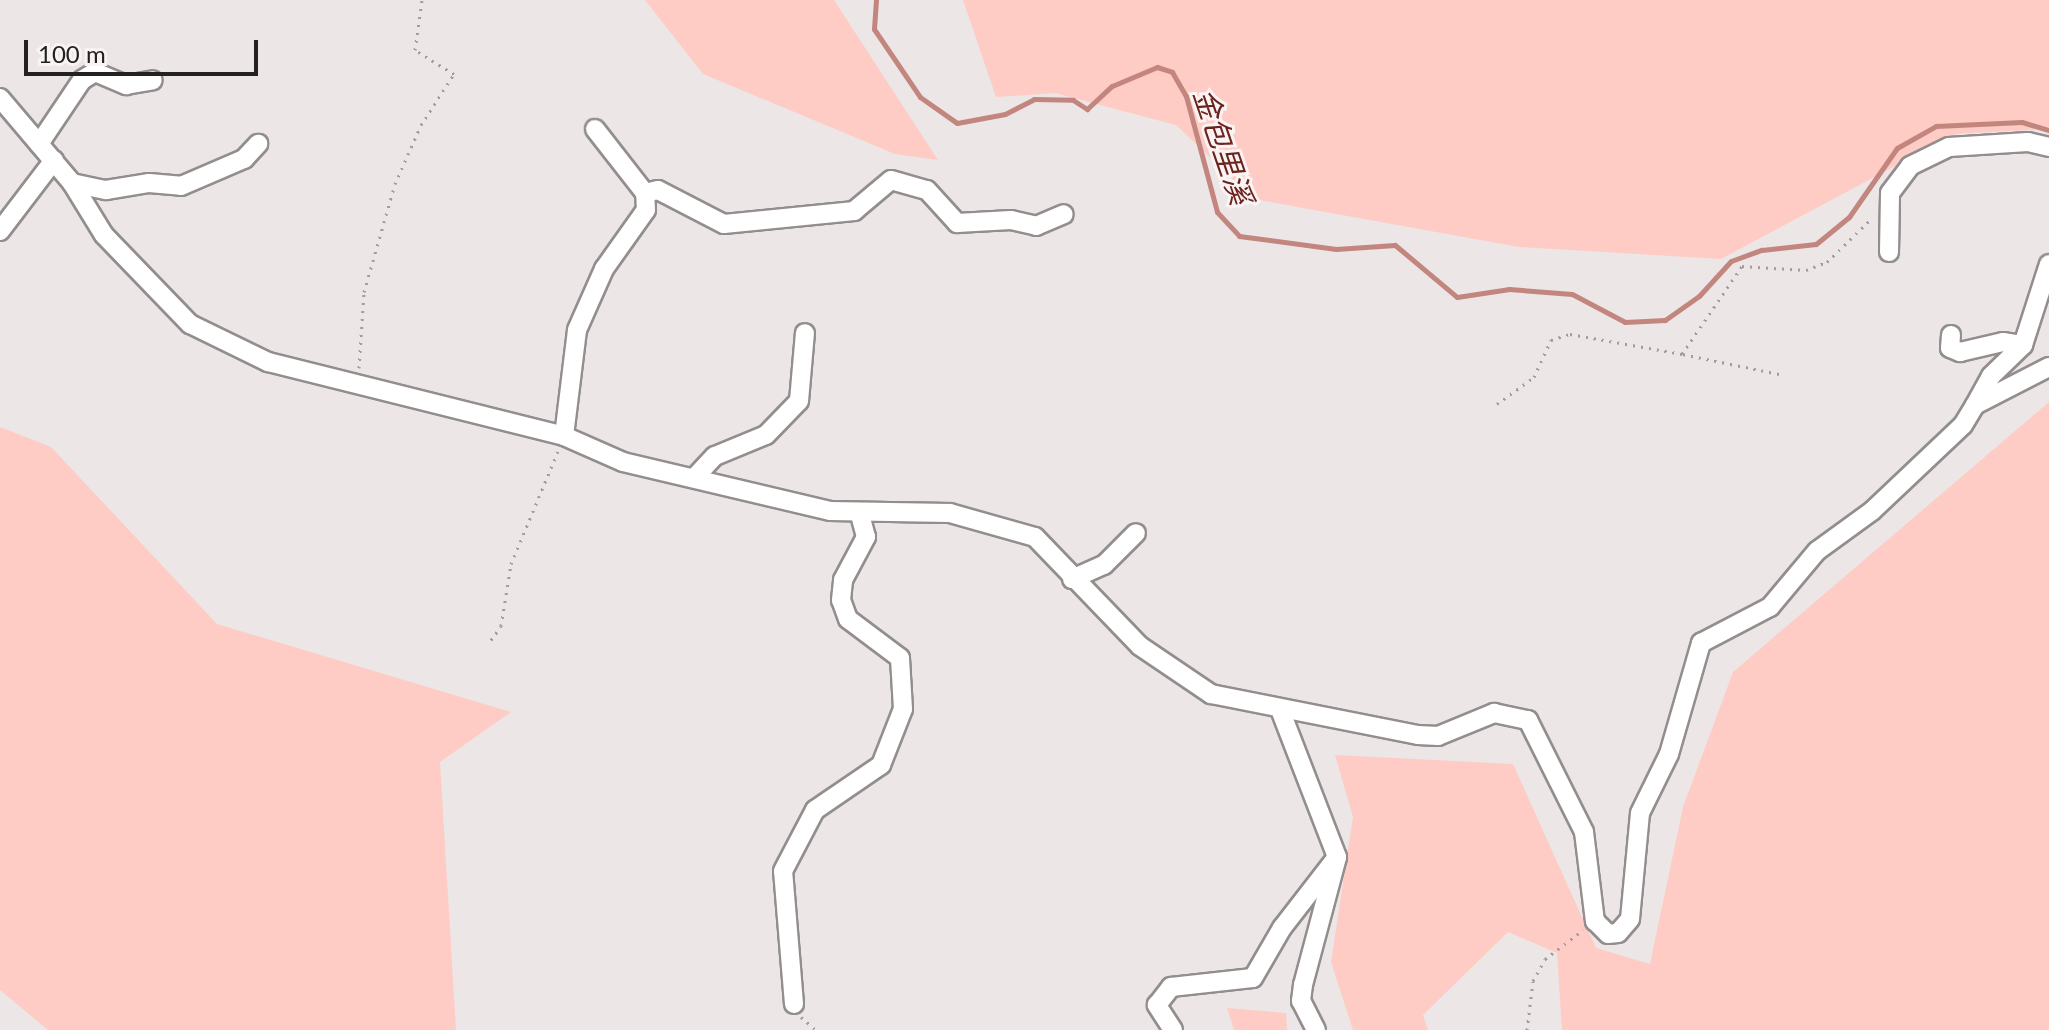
<!DOCTYPE html>
<meta charset="utf-8">
<style>
body{margin:0}
#map{position:relative;width:2049px;height:1030px;overflow:hidden;background:#ece6e6;font-family:Lato,"Noto Sans TC",sans-serif}
div>[style]{position:absolute}
.green>*{inset:0;background:#feccc5}
.stream>*{height:5px;margin:-2.5px;padding:0 2.5px;transform-origin:2.5px;border-radius:2.5px;background:#c2867f}
.path>*{height:3px;margin-top:-1.5px;transform-origin:0;background:repeating-linear-gradient(90deg,#a19d9c 0 2px,transparent 0 8px)}
.roads{filter:drop-shadow(2px 0 #938e8d) drop-shadow(-2px 0 #938e8d) drop-shadow(0 2px #938e8d) drop-shadow(0 -2px #938e8d)}
.minor>*{height:18px;margin:-9px;padding:0 9px;transform-origin:9px;border-radius:9px;background:#fff}
span{translate:-50% -50%;white-space:nowrap;text-align:center;line-height:1.15;-webkit-text-stroke:6px #f9f4f3;paint-order:stroke}
.water-label{font-size:30px;color:#6c231e;font-style:italic}
.scale{position:absolute;left:24px;top:40px;width:234px;height:36px;box-sizing:border-box;border:4px solid #232221;border-top:0;padding-left:10px;font-size:24px;line-height:28px;white-space:nowrap;color:#232221;-webkit-text-stroke:6px #f9f4f3;paint-order:stroke}
</style>
<div id="map">
<div class="green">
<i style="clip-path:polygon(645px 0,834px 0,938px 160px,895px 154px,703px 74px)"></i>
<i style="clip-path:polygon(963px 0,2049px 0,2049px 129px,1955px 134px,1721px 259px,1519px 247px,1254px 199px,1176px 125px,1055px 93px,996px 97px)"></i>
<i style="clip-path:polygon(2049px 402px,2049px 1030px,1562px 1030px,1557px 953px,1508px 932px,1423px 1015px,1428px 1030px,1353px 1030px,1331px 962px,1353px 817px,1335px 755px,1513px 764px,1596px 948px,1650px 964px,1683px 807px,1733px 672px)"></i>
<i style="clip-path:polygon(0 427px,51px 447px,217px 624px,511px 712px,440px 762px,456px 1030px,48px 1030px,0 990px)"></i>
<i style="clip-path:polygon(1227px 1008px,1286px 1013px,1287px 1030px,1234px 1030px)"></i>
</div>
<div class="stream">
<i style="left:876px;top:0;width:29px;rotate:94deg"></i>
<i style="left:874px;top:29px;width:82px;rotate:55.9deg"></i>
<i style="left:920px;top:97px;width:45px;rotate:35.1deg"></i>
<i style="left:957px;top:123px;width:49px;rotate:-10.6deg"></i>
<i style="left:1005px;top:114px;width:33px;rotate:-27deg"></i>
<i style="left:1034px;top:99px;width:39px;rotate:1deg"></i>
<i style="left:1073px;top:100px;width:17px;rotate:33deg"></i>
<i style="left:1087px;top:109px;width:34px;rotate:-43deg"></i>
<i style="left:1112px;top:86px;width:49px;rotate:-22.9deg"></i>
<i style="left:1157px;top:67px;width:16px;rotate:18deg"></i>
<i style="left:1172px;top:72px;width:28px;rotate:60deg"></i>
<i style="left:1186px;top:96px;width:120px;rotate:75deg"></i>
<i style="left:1217px;top:212px;width:33px;rotate:47deg"></i>
<i style="left:1239px;top:236px;width:98px;rotate:7.6deg"></i>
<i style="left:1336px;top:249px;width:59px;rotate:-3.9deg"></i>
<i style="left:1395px;top:245px;width:81px;rotate:40deg"></i>
<i style="left:1457px;top:297px;width:53px;rotate:-8.7deg"></i>
<i style="left:1509px;top:289px;width:63px;rotate:4.5deg"></i>
<i style="left:1572px;top:294px;width:60px;rotate:27.8deg"></i>
<i style="left:1625px;top:322px;width:40px;rotate:-2.9deg"></i>
<i style="left:1665px;top:320px;width:42px;rotate:-35.2deg"></i>
<i style="left:1699px;top:296px;width:47px;rotate:-47.6deg"></i>
<i style="left:1731px;top:261px;width:33px;rotate:-20deg"></i>
<i style="left:1762px;top:250px;width:54px;rotate:-6.3deg"></i>
<i style="left:1816px;top:244px;width:43px;rotate:-39.3deg"></i>
<i style="left:1849px;top:217px;width:84px;rotate:-55.2deg"></i>
<i style="left:1897px;top:148px;width:45px;rotate:-29.4deg"></i>
<i style="left:1936px;top:126px;width:86px;rotate:-2.7deg"></i>
<i style="left:2022px;top:122px;width:28px;rotate:17deg"></i>
</div>
<div class="path">
<i style="left:359px;top:368px;width:76px;rotate:-86.2deg"></i>
<i style="left:364px;top:292px;width:112px;rotate:-74deg"></i>
<i style="left:395px;top:184px;width:64px;rotate:-66.2deg"></i>
<i style="left:421px;top:125px;width:61px;rotate:-57.1deg"></i>
<i style="left:454px;top:74px;width:46px;rotate:-148.4deg"></i>
<i style="left:415px;top:50px;width:50px;rotate:-82deg"></i>
<i style="left:1779px;top:374px;width:99px;rotate:-168.3deg"></i>
<i style="left:1682px;top:354px;width:107px;rotate:-55.7deg"></i>
<i style="left:1742px;top:266px;width:64px;rotate:3.6deg"></i>
<i style="left:1806px;top:270px;width:22px;rotate:-21deg"></i>
<i style="left:1827px;top:262px;width:62px;rotate:-44.3deg"></i>
<i style="left:1497px;top:404px;width:46px;rotate:-36.1deg"></i>
<i style="left:1534px;top:377px;width:41px;rotate:-65.3deg"></i>
<i style="left:1551px;top:340px;width:20px;rotate:-18deg"></i>
<i style="left:1570px;top:334px;width:114px;rotate:10.1deg"></i>
<i style="left:491px;top:640px;width:17px;rotate:-54deg"></i>
<i style="left:501px;top:626px;width:63px;rotate:-80.8deg"></i>
<i style="left:511px;top:564px;width:122px;rotate:-67.4deg"></i>
<i style="left:801px;top:1017px;width:20px;rotate:41deg"></i>
<i style="left:1527px;top:1030px;width:49px;rotate:-83deg"></i>
<i style="left:1533px;top:981px;width:25px;rotate:-61deg"></i>
<i style="left:1545px;top:959px;width:48px;rotate:-37.3deg"></i>
</div>
<div class="roads">
<div class="minor">
<i style="left:0;top:98px;width:111px;rotate:49.7deg"></i>
<i style="left:72px;top:183px;width:61px;rotate:58.4deg"></i>
<i style="left:104px;top:235px;width:124px;rotate:46deg"></i>
<i style="left:190px;top:324px;width:87px;rotate:26deg"></i>
<i style="left:268px;top:362px;width:305px;rotate:14deg"></i>
<i style="left:564px;top:436px;width:64px;rotate:23.8deg"></i>
<i style="left:623px;top:462px;width:213px;rotate:13.3deg"></i>
<i style="left:830px;top:511px;width:120px;rotate:1deg"></i>
<i style="left:950px;top:513px;width:88px;rotate:15.8deg"></i>
<i style="left:1035px;top:537px;width:151px;rotate:46.1deg"></i>
<i style="left:1140px;top:646px;width:86px;rotate:34.1deg"></i>
<i style="left:1211px;top:694px;width:211px;rotate:11.2deg"></i>
<i style="left:1418px;top:735px;width:20px;rotate:3deg"></i>
<i style="left:1438px;top:736px;width:61px;rotate:-22.3deg"></i>
<i style="left:1494px;top:713px;width:35px;rotate:12deg"></i>
<i style="left:1528px;top:720px;width:125px;rotate:63.4deg"></i>
<i style="left:1584px;top:832px;width:90px;rotate:83deg"></i>
<i style="left:1595px;top:921px;width:18px;rotate:45deg"></i>
<i style="left:1608px;top:934px;width:10px;rotate:-6deg"></i>
<i style="left:1618px;top:933px;width:18px;rotate:-49deg"></i>
<i style="left:1630px;top:919px;width:106px;rotate:-84.6deg"></i>
<i style="left:1640px;top:813px;width:66px;rotate:-63.8deg"></i>
<i style="left:1669px;top:754px;width:116px;rotate:-73.9deg"></i>
<i style="left:1701px;top:643px;width:78px;rotate:-27.6deg"></i>
<i style="left:1770px;top:607px;width:73px;rotate:-50deg"></i>
<i style="left:1817px;top:551px;width:68px;rotate:-36deg"></i>
<i style="left:1872px;top:511px;width:125px;rotate:-43.4deg"></i>
<i style="left:1963px;top:425px;width:23px;rotate:-59deg"></i>
<i style="left:1975px;top:405px;width:83px;rotate:-27.2deg"></i>
<i style="left:595px;top:129px;width:81px;rotate:52deg"></i>
<i style="left:39px;top:144px;width:77px;rotate:-56.1deg"></i>
<i style="left:82px;top:80px;width:15px;rotate:-32deg"></i>
<i style="left:95px;top:72px;width:34px;rotate:23deg"></i>
<i style="left:126px;top:85px;width:27px;rotate:-10deg"></i>
<i style="left:72px;top:183px;width:35px;rotate:12deg"></i>
<i style="left:106px;top:190px;width:44px;rotate:-9.2deg"></i>
<i style="left:149px;top:183px;width:32px;rotate:5deg"></i>
<i style="left:181px;top:186px;width:69px;rotate:-23.2deg"></i>
<i style="left:244px;top:159px;width:21px;rotate:-47deg"></i>
<i style="left:0;top:231px;width:89px;rotate:-52.7deg"></i>
<i style="left:1889px;top:252px;width:59px;rotate:-89deg"></i>
<i style="left:1890px;top:193px;width:34px;rotate:-53deg"></i>
<i style="left:1910px;top:166px;width:43px;rotate:-26deg"></i>
<i style="left:1949px;top:147px;width:79px;rotate:-3.6deg"></i>
<i style="left:2028px;top:142px;width:22px;rotate:13deg"></i>
<i style="left:1951px;top:335px;width:13px;rotate:94deg"></i>
<i style="left:1950px;top:348px;width:11px;rotate:22deg"></i>
<i style="left:1960px;top:352px;width:44px;rotate:-13.1deg"></i>
<i style="left:2003px;top:342px;width:20px;rotate:9deg"></i>
<i style="left:1975px;top:405px;width:33px;rotate:-61deg"></i>
<i style="left:1991px;top:376px;width:45px;rotate:-44.1deg"></i>
<i style="left:2023px;top:345px;width:85px;rotate:-72.2deg"></i>
<i style="left:564px;top:436px;width:107px;rotate:-83deg"></i>
<i style="left:577px;top:330px;width:67px;rotate:-66.1deg"></i>
<i style="left:604px;top:269px;width:72px;rotate:-54.6deg"></i>
<i style="left:646px;top:210px;width:17px;rotate:-93deg"></i>
<i style="left:645px;top:193px;width:13px;rotate:-13deg"></i>
<i style="left:658px;top:190px;width:74px;rotate:27.3deg"></i>
<i style="left:724px;top:224px;width:131px;rotate:-5.7deg"></i>
<i style="left:854px;top:211px;width:48px;rotate:-40deg"></i>
<i style="left:891px;top:180px;width:37px;rotate:16deg"></i>
<i style="left:927px;top:190px;width:45px;rotate:47.7deg"></i>
<i style="left:957px;top:223px;width:54px;rotate:-3.2deg"></i>
<i style="left:1011px;top:220px;width:26px;rotate:13deg"></i>
<i style="left:1036px;top:226px;width:30px;rotate:-23deg"></i>
<i style="left:697px;top:475px;width:26px;rotate:-47deg"></i>
<i style="left:715px;top:456px;width:55px;rotate:-22.4deg"></i>
<i style="left:766px;top:435px;width:47px;rotate:-45.9deg"></i>
<i style="left:799px;top:401px;width:68px;rotate:-85deg"></i>
<i style="left:1072px;top:579px;width:35px;rotate:-24deg"></i>
<i style="left:1104px;top:565px;width:45px;rotate:-45deg"></i>
<i style="left:794px;top:1004px;width:133px;rotate:-94.7deg"></i>
<i style="left:783px;top:871px;width:69px;rotate:-62.3deg"></i>
<i style="left:815px;top:810px;width:80px;rotate:-34.3deg"></i>
<i style="left:881px;top:765px;width:60px;rotate:-68.6deg"></i>
<i style="left:903px;top:709px;width:51px;rotate:-93.4deg"></i>
<i style="left:900px;top:658px;width:65px;rotate:-143.1deg"></i>
<i style="left:848px;top:619px;width:20px;rotate:-110deg"></i>
<i style="left:841px;top:600px;width:20px;rotate:-84deg"></i>
<i style="left:843px;top:580px;width:49px;rotate:-61.9deg"></i>
<i style="left:866px;top:537px;width:24px;rotate:-105deg"></i>
<i style="left:1173px;top:1030px;width:30px;rotate:-123deg"></i>
<i style="left:1157px;top:1005px;width:23px;rotate:-52deg"></i>
<i style="left:1171px;top:987px;width:82px;rotate:-6.3deg"></i>
<i style="left:1253px;top:978px;width:58px;rotate:-59.9deg"></i>
<i style="left:1282px;top:928px;width:90px;rotate:-52.2deg"></i>
<i style="left:1337px;top:857px;width:155px;rotate:-111.1deg"></i>
<i style="left:1316px;top:1030px;width:33px;rotate:-117deg"></i>
<i style="left:1301px;top:1001px;width:16px;rotate:-83deg"></i>
<i style="left:1303px;top:985px;width:132px;rotate:-75.1deg"></i>
</div>
</div>
<div class="water-label">
<span style="left:1224px;top:146px;rotate:71deg">金包里溪</span>
</div>
<div class="scale">100 m</div>
</div>
